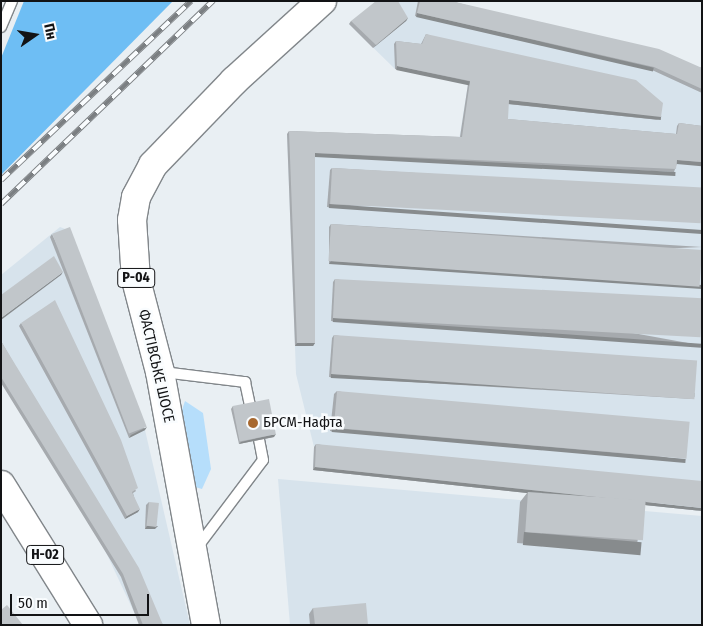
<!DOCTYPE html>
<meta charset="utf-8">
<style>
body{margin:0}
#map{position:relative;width:703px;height:626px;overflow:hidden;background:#e9eff3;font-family:"Fira Sans Condensed",sans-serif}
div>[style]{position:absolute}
.built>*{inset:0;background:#d7e3ec}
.green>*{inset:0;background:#b6defb}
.forest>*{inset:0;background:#6ebef4}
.roads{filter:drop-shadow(1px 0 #81868a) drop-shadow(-1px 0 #81868a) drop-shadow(0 1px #81868a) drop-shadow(0 -1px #81868a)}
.service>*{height:10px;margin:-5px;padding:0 5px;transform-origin:5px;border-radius:5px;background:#fff}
.primary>*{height:28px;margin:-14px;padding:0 14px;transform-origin:14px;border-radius:14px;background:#fff}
.rail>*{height:5.5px;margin-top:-2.75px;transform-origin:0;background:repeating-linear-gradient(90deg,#f9fcfe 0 11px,#7b7f82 0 22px);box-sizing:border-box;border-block:1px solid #7b7f82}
.wall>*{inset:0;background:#a6aaae}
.shaded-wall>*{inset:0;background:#878b8d;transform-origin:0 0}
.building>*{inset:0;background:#c1c6ca;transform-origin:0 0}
.dots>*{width:14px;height:14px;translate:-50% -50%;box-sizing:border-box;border:2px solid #f9fcfe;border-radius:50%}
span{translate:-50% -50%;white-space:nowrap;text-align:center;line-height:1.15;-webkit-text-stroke:5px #f9fcfe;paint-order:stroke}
.shield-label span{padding:1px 4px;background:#f9fcfe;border:1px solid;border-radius:4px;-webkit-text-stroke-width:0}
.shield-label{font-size:14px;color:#121315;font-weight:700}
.street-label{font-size:15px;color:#121315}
.poi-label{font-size:15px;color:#121315}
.left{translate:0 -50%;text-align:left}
.frame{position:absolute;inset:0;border:2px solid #121315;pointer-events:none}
.north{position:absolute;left:10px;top:10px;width:50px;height:50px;-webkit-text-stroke:4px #f9fcfe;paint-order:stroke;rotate:77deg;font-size:14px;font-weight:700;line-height:20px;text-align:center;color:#121315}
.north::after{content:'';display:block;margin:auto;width:18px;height:22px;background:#121315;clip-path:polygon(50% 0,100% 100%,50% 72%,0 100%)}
.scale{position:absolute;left:10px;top:594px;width:139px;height:22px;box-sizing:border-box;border:2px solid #121315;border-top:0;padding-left:6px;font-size:15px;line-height:18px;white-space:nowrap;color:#121315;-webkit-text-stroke:4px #f9fcfe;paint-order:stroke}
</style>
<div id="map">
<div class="built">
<i style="clip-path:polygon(377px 1px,435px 1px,702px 71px,702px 511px,313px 470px,314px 447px,296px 374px,287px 134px,459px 140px,468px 84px,395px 69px,349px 24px)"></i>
<i style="clip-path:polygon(60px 227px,68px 230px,145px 430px,190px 625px,140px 625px,95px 529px,1px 382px,1px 275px)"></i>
<i style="clip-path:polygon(278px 479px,702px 516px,702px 625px,290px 625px)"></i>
</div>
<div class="green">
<i style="clip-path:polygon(185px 401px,203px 413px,211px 469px,202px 489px,195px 487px,181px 413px)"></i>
</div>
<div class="forest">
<i style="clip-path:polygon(24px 1px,173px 1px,1px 175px,1px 58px)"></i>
</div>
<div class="roads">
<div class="service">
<i style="left:1px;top:27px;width:28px;rotate:-67deg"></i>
<i style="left:163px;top:372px;width:83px;rotate:7deg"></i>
<i style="left:245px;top:382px;width:24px;rotate:78deg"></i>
<i style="left:196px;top:549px;width:111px;rotate:-53deg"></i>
<i style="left:263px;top:460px;width:20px;rotate:-101deg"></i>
</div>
<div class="primary">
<i style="left:1px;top:485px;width:165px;rotate:58.1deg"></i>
<i style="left:206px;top:625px;width:257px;rotate:-100.3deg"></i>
<i style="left:160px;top:372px;width:95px;rotate:-104.6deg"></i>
<i style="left:136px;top:280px;width:60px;rotate:-93.8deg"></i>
<i style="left:132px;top:220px;width:23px;rotate:-80deg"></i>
<i style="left:136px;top:197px;width:36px;rotate:-62deg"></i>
<i style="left:153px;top:165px;width:117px;rotate:-46deg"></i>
<i style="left:234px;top:81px;width:119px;rotate:-42.3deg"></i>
</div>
</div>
<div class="rail">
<i style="left:1px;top:180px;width:261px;rotate:-43.3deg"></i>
<i style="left:1px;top:204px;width:294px;rotate:-43.8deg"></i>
</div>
<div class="wall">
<i style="clip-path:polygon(418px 1px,451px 1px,702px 68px,702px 93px,652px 70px,415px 16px)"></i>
<i style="clip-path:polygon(408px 18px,406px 21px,373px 48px,349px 24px,351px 21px)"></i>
<i style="clip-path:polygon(426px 34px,659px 120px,508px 104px,508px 119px,676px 134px,677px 126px,679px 123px,702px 126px,702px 165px,677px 163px,674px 172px,315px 156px,315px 343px,313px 346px,295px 346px,287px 134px,289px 131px,460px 137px,468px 84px,395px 69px,394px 44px,396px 41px,421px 44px)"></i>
<i style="clip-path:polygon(332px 168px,702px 190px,327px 207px,330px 170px)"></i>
<i style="clip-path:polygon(331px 224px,702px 247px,329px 264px,329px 227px)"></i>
<i style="clip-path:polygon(52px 234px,145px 430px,129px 438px,50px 237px)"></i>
<i style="clip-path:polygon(335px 279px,699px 345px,331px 321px,333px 282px)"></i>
<i style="clip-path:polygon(21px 323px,136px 491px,133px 493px,138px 512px,125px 519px,19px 326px)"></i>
<i style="clip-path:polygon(334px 335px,694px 396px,692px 399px,329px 377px,332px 338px)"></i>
<i style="clip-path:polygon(1px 341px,163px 625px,139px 625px,121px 577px,1px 383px)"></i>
<i style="clip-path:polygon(337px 391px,684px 461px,330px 431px,334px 394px)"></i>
<i style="clip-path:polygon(233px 406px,274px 437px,239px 444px,231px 409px)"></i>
<i style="clip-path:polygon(316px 444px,702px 511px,645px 505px,635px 553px,517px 543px,520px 502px,527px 493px,313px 470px,314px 447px)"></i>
<i style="clip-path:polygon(149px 502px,155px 529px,145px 529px,146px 505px)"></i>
<i style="clip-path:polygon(313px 608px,368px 625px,310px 625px,309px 614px)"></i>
</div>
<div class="shaded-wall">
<i style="left:417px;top:13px;width:243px;height:4px;rotate:13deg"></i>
<i style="clip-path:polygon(408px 18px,406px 21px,373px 48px,376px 45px)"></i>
<i style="left:397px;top:66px;width:75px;height:4px;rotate:12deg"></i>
<i style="left:509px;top:100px;width:153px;height:4px;rotate:6deg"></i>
<i style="left:315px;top:153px;width:361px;height:4px;rotate:3deg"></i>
<i style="left:677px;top:160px;width:25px;height:4px;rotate:5deg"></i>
<i style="left:329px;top:204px;width:374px;height:4px;rotate:4deg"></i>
<i style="clip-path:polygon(331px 261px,702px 285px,702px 289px,329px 264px)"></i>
<i style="clip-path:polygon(63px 272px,61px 275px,1px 320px,1px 318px)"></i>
<i style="left:333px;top:318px;width:369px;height:4px;rotate:4deg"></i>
<i style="clip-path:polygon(297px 343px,315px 343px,313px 346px,295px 346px)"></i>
<i style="left:331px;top:374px;width:364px;height:4px;rotate:3deg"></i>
<i style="clip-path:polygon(147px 427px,145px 430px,129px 438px,131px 435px)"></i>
<i style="left:332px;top:428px;width:355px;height:4px;rotate:5deg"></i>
<i style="clip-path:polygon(276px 434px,274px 437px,239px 444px,241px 442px)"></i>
<i style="clip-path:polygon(315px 467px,702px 508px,702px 511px,528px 493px,528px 492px,527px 493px,313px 470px)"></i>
<i style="clip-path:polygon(140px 509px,138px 512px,125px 519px,127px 516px)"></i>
<i style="clip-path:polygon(147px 526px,158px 526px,155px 529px,145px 529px)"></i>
<i style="left:524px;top:532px;width:118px;height:13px;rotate:5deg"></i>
</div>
<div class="building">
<i style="clip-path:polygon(376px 1px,398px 1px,408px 18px,376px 45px,351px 21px)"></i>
<i style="clip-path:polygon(420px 1px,451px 1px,659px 49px,702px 68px,702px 89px,654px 67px,417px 13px)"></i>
<i style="clip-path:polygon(426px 34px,636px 80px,663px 103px,661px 117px,509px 100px,508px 119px,677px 134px,679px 123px,702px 126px,702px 162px,677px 160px,676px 169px,315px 153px,315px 343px,297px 343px,289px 131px,462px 137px,470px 81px,397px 66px,396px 41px,422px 44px)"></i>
<i style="left:332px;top:168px;width:371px;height:36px;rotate:3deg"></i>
<i style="left:331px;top:224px;width:372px;height:37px;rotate:4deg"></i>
<i style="left:70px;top:227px;width:214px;height:19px;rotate:69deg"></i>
<i style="clip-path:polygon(54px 256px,63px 272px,1px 318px,1px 295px)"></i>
<i style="left:335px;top:279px;width:368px;height:39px;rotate:3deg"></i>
<i style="clip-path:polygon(55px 300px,121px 440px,138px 488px,132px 492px,140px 509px,127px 516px,21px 323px)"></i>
<i style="left:334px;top:335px;width:364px;height:39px;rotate:4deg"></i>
<i style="clip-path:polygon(1px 341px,139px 568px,163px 625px,143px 625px,123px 574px,1px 377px)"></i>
<i style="left:337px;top:391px;width:354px;height:37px;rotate:5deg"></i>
<i style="left:269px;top:399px;width:36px;height:37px;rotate:79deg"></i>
<i style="clip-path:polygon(316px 444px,702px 481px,702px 508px,646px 502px,646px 501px,606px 498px,315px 467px)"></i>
<i style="left:528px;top:492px;width:118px;height:40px;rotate:4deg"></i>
<i style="left:149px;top:502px;width:10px;height:24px;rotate:6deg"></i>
<i style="clip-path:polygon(366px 603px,368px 625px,315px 625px,313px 608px)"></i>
<i style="clip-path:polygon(7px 605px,23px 625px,1px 625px,1px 610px)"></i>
</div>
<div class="dots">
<i style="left:253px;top:423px;background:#a7682f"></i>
</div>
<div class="shield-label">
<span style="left:136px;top:278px">Р-04</span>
<span style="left:45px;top:555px">Н-02</span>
</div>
<div class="street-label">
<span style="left:156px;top:366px;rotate:77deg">ФАСТІВСЬКЕ ШОСЕ</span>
</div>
<div class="poi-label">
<span class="left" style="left:263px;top:423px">БРСМ-Нафта</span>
</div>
<div class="frame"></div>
<div class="north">Пн</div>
<div class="scale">50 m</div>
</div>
